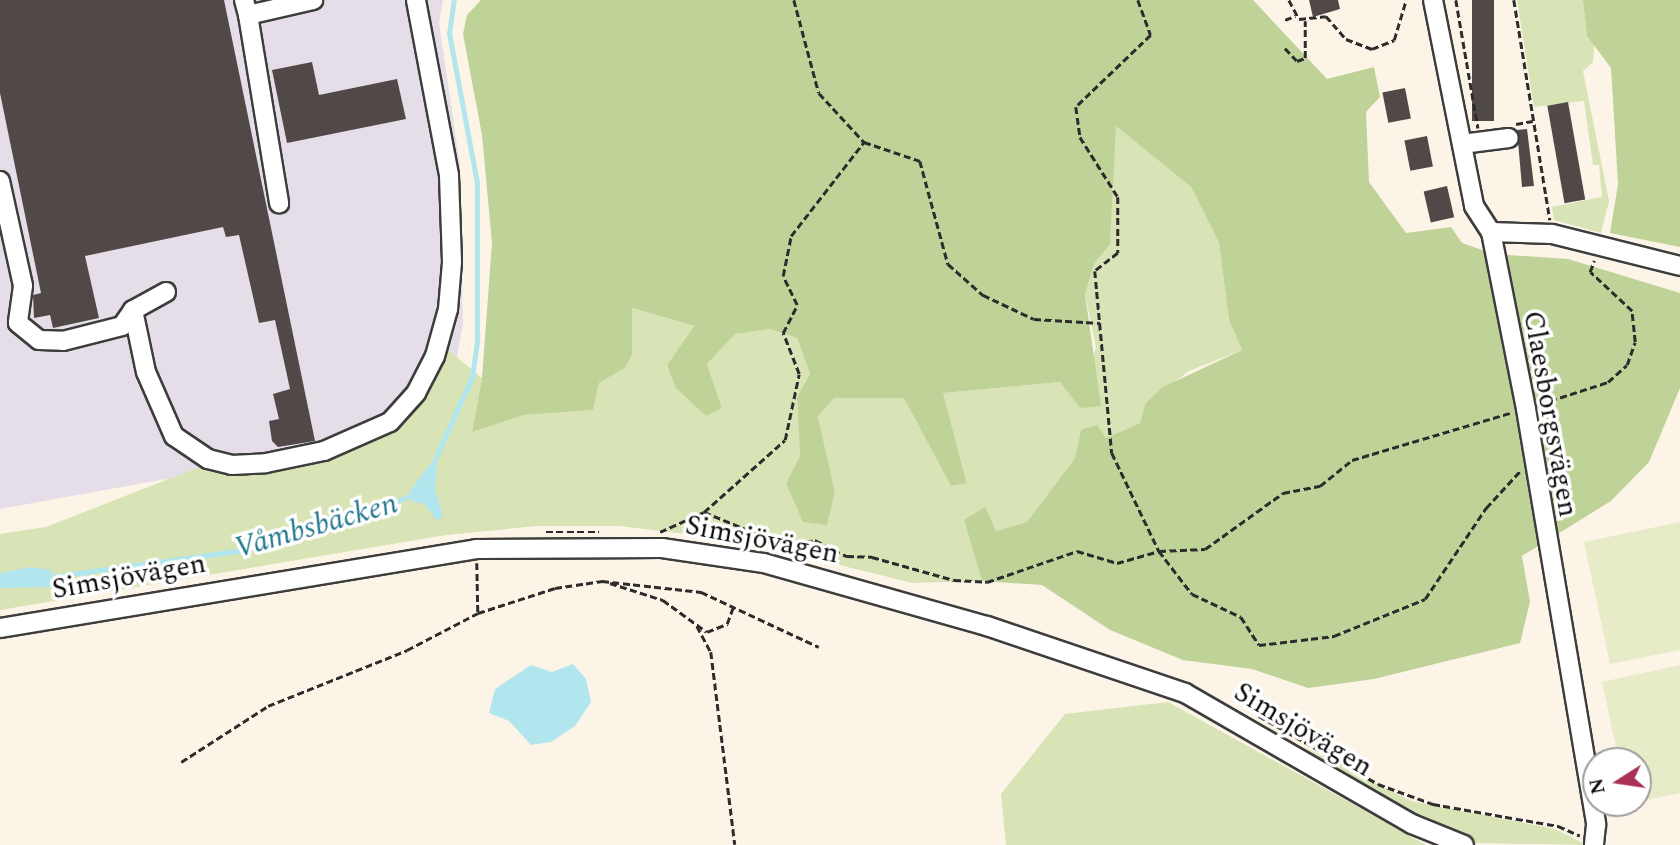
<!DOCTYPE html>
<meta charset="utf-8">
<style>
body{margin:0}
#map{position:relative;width:1680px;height:845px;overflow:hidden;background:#fdf4e8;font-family:Spectral,serif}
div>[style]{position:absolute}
.industrial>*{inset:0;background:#e5dee8}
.green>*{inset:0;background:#d8e3b6}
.forest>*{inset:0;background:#bfd297}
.pitch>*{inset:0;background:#e7ebc7}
.water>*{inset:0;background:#b2e6ef}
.stream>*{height:4.5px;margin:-2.25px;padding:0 2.25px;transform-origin:2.25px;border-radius:2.25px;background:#b2e6ef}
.building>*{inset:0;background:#514947;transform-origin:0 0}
.path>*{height:2.5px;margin-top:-1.25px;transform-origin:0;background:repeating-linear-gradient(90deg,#2c2c2c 0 7px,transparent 0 10.5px)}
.roads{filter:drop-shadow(2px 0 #3d3d3d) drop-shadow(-2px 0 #3d3d3d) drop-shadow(0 2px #3d3d3d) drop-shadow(0 -2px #3d3d3d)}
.minor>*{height:18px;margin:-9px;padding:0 9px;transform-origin:9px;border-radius:9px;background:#fff}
span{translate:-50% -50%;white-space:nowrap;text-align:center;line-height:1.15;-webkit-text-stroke:7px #fff;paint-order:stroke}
.street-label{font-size:28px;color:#0a0a0a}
.water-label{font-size:30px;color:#21778d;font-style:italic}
.north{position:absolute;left:1582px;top:747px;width:70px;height:70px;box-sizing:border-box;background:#fff;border:2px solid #9d9d9d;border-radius:50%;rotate:258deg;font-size:19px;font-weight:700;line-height:28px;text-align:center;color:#0a0a0a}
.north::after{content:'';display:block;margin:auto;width:24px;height:32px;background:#aa3154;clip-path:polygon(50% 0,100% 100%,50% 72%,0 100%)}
</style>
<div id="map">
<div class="industrial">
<i style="clip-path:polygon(0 0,443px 0,439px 22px,460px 166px,463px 324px,453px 379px,414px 456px,204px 495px,166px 479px,0 509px)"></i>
</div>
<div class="green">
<i style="clip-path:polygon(1517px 0,1583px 0,1587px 36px,1594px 45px,1593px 62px,1583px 71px,1609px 201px,1601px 233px,1554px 220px,1552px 207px,1602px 197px,1599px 165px,1593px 165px,1584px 101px,1534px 107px)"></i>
<i style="clip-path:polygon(1115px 125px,1191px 187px,1219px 243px,1229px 320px,1242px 350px,1189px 371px,1145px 404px,1140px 423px,1106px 438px,1081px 430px,1075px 458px,1027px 522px,995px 531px,964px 520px,982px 581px,913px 583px,736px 540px,619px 526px,537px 526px,446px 535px,0 610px,0 534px,46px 527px,207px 464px,249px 474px,329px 459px,396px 430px,425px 393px,445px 347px,482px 378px,472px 431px,524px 415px,593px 410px,599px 383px,625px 368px,632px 355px,631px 308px,694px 326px,667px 365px,722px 408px,707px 364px,735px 334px,770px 329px,797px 338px,810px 374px,797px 397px,800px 456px,786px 483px,827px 524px,835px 494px,818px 415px,834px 398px,904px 397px,951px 486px,967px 482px,943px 393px,1060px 382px,1080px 408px,1096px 347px,1085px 294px,1095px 262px,1110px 243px)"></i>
<i style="clip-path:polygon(1168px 702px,1342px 798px,1426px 845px,1006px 845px,1001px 794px,1065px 714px)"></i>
<i style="clip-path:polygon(1302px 746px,1411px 801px,1555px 829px,1587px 845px,1476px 843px,1401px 810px)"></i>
</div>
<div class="forest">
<i style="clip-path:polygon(481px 0,1253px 0,1327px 79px,1374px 67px,1380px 97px,1366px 112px,1369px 182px,1406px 233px,1451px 227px,1462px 243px,1494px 254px,1568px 259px,1680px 293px,1680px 388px,1649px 462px,1611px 501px,1522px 556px,1530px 602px,1520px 643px,1374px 679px,1308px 688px,1252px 669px,1183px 660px,1110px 630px,1042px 585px,982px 581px,964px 520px,985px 507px,996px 531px,1027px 522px,1075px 458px,1081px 430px,1097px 425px,1106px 438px,1140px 423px,1145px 404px,1163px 387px,1242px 350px,1229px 320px,1219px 243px,1191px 187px,1116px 126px,1110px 244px,1095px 262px,1085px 294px,1101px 406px,1080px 408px,1060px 382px,943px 393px,967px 483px,951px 486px,904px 398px,834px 398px,818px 416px,835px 493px,827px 525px,803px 522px,786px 483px,800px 456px,797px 397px,810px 374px,797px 338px,770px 329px,735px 334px,707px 364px,722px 408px,706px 416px,676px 388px,667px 365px,694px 326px,632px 308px,632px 355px,625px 368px,599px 383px,593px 410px,524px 415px,472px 432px,482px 378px,492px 243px,482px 135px,463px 34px,467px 15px)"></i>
<i style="clip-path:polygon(1583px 0,1680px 0,1680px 247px,1610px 233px,1618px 184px,1611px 68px,1587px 36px)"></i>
</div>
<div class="pitch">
<i style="clip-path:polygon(1680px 522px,1680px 650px,1610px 664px,1584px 542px)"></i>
<i style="clip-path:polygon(1680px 665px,1680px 793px,1638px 802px,1638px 761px,1619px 761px,1602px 682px)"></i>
</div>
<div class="water">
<i style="clip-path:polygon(438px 453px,435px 489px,443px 516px,437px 521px,424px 504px,412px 501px,410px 491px)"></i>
<i style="clip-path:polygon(31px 567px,51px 570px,51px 587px,0 588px,0 573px)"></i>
<i style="clip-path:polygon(573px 664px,586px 679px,591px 702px,575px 726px,551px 742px,531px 745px,509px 721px,489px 713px,495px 689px,531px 665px,552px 672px)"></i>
</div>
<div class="stream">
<i style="left:436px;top:457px;width:88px;rotate:-65.8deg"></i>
<i style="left:472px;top:377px;width:35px;rotate:-82deg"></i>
<i style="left:477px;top:342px;width:159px;rotate:-90deg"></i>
<i style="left:477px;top:183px;width:152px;rotate:-100.6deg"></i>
<i style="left:449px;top:34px;width:34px;rotate:-82deg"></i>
<i style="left:50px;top:577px;width:203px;rotate:-7.9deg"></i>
<i style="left:251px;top:549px;width:123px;rotate:-16.1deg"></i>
<i style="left:369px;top:515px;width:49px;rotate:-25.5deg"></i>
</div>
<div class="building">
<i style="clip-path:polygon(0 0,224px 0,315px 441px,278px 447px,272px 441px,269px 421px,279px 419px,273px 394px,290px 389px,275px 320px,259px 323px,239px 235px,226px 237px,223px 227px,85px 256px,99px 318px,53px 328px,50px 315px,34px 318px,33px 295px,41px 293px,0 93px)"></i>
<i style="clip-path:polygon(1309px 0,1338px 0,1340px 9px,1313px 17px)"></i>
<i style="left:1472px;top:0;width:22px;height:121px"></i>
<i style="clip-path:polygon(312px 62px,319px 95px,397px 79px,406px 119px,287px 143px,272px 70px)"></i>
<i style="left:1405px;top:88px;width:31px;height:23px;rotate:79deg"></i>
<i style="left:1568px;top:102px;width:99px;height:21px;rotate:80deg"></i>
<i style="clip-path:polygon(1527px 129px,1534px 186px,1522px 187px,1517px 130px)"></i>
<i style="left:1427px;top:136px;width:31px;height:23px;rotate:79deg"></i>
<i style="left:1447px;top:186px;width:32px;height:24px;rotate:77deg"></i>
</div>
<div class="path">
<i style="left:794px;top:0;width:96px;rotate:75deg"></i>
<i style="left:819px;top:93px;width:67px;rotate:47.4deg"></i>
<i style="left:864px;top:142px;width:59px;rotate:18.7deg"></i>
<i style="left:920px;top:161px;width:107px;rotate:74.8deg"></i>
<i style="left:948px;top:264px;width:47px;rotate:41.5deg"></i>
<i style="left:983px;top:295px;width:56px;rotate:25.2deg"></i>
<i style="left:1034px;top:319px;width:66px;rotate:3.5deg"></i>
<i style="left:1138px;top:0;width:37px;rotate:70deg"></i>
<i style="left:1151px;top:35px;width:104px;rotate:136.2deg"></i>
<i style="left:1076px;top:107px;width:30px;rotate:82deg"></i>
<i style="left:1080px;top:137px;width:71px;rotate:57.7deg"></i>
<i style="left:1118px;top:197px;width:56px;rotate:90deg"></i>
<i style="left:1118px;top:253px;width:29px;rotate:142deg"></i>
<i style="left:1095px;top:271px;width:183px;rotate:84.7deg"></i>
<i style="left:1112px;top:453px;width:109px;rotate:64.4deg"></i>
<i style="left:1159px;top:551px;width:54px;rotate:52.5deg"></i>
<i style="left:1192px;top:594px;width:54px;rotate:25.1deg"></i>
<i style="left:1241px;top:617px;width:33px;rotate:57deg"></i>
<i style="left:1259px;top:645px;width:76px;rotate:-6.8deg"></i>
<i style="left:1334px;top:636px;width:98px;rotate:-22.1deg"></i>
<i style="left:1425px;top:599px;width:110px;rotate:-56.2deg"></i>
<i style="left:1486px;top:508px;width:50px;rotate:-47.4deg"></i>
<i style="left:1289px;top:0;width:21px;rotate:62deg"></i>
<i style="left:1299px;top:19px;width:27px;rotate:-6deg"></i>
<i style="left:1326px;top:16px;width:30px;rotate:49deg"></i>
<i style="left:1346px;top:39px;width:28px;rotate:21deg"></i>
<i style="left:1372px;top:49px;width:24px;rotate:-22deg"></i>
<i style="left:1394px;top:40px;width:42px;rotate:-73.3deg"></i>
<i style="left:1456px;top:0;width:130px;rotate:80.2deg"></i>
<i style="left:1514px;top:0;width:223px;rotate:80.7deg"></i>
<i style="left:1285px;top:20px;width:11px;rotate:-22deg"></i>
<i style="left:1285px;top:48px;width:18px;rotate:47deg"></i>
<i style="left:1297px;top:61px;width:9px;rotate:-21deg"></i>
<i style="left:1305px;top:58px;width:37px;rotate:-90deg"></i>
<i style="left:1516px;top:124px;width:17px;rotate:-10deg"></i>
<i style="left:1540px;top:404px;width:71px;rotate:-17.9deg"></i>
<i style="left:1608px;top:382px;width:25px;rotate:-42deg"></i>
<i style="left:1627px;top:365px;width:24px;rotate:-71deg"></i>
<i style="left:1635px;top:342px;width:31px;rotate:-96deg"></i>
<i style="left:1632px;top:311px;width:57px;rotate:-137.1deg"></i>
<i style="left:1590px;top:272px;width:12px;rotate:-70deg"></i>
<i style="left:704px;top:512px;width:87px;rotate:22.2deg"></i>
<i style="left:785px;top:545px;width:30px;rotate:-9deg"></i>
<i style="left:815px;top:540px;width:36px;rotate:27deg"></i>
<i style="left:847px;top:556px;width:25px;rotate:2deg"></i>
<i style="left:872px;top:557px;width:85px;rotate:15.7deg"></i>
<i style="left:954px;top:580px;width:33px;rotate:3deg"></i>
<i style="left:987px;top:582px;width:95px;rotate:-19deg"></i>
<i style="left:1077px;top:551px;width:42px;rotate:16.7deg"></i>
<i style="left:1117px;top:563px;width:44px;rotate:-15.9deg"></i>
<i style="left:1159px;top:551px;width:46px;rotate:-2.5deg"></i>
<i style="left:1205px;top:549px;width:96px;rotate:-35.7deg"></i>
<i style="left:1283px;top:493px;width:38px;rotate:-11deg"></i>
<i style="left:1320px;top:486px;width:41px;rotate:-39.1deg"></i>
<i style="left:1352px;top:460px;width:165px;rotate:-16.6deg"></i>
<i style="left:546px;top:532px;width:53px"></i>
<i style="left:660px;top:532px;width:48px;rotate:-24.4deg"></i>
<i style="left:704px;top:512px;width:108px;rotate:-41.6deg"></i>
<i style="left:785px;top:440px;width:67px;rotate:-78deg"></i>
<i style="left:799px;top:374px;width:44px;rotate:-111.3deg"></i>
<i style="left:783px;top:333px;width:31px;rotate:-63deg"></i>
<i style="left:797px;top:305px;width:32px;rotate:-116deg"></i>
<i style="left:783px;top:276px;width:41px;rotate:-78.7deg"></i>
<i style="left:791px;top:236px;width:119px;rotate:-52.2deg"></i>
<i style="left:477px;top:563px;width:49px;rotate:88.8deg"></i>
<i style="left:610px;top:583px;width:56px;rotate:17.8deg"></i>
<i style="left:663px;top:600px;width:54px;rotate:36deg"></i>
<i style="left:707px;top:632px;width:22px;rotate:-22deg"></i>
<i style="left:727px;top:624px;width:20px;rotate:-70deg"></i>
<i style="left:697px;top:626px;width:30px;rotate:62deg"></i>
<i style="left:711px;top:652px;width:194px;rotate:82.9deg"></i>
<i style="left:1259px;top:716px;width:137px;rotate:29.7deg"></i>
<i style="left:1378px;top:784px;width:59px;rotate:20deg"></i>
<i style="left:1433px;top:804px;width:127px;rotate:10deg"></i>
<i style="left:1558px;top:826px;width:24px;rotate:24deg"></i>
<i style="left:181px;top:762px;width:103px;rotate:-32.8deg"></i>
<i style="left:268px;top:706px;width:150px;rotate:-21.9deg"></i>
<i style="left:407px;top:650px;width:80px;rotate:-27.5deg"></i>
<i style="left:478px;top:613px;width:81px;rotate:-18deg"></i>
<i style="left:555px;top:588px;width:48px;rotate:-8.5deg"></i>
<i style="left:602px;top:581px;width:100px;rotate:6.3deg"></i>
<i style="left:701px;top:592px;width:130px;rotate:25deg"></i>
</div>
<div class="roads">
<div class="minor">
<i style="left:244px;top:0;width:16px;rotate:75deg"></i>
<i style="left:248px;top:15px;width:67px;rotate:-13deg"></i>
<i style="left:1433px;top:0;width:210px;rotate:78.7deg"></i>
<i style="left:1474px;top:206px;width:31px;rotate:57deg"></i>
<i style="left:1491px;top:232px;width:180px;rotate:78.8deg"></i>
<i style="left:1526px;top:409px;width:422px;rotate:80.4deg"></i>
<i style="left:1596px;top:825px;width:20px;rotate:96deg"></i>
<i style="left:248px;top:15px;width:191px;rotate:80.6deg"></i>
<i style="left:1462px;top:144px;width:47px;rotate:-7.3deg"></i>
<i style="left:0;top:181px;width:107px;rotate:77.6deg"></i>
<i style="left:23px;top:286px;width:37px;rotate:98deg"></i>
<i style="left:18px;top:323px;width:27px;rotate:39deg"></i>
<i style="left:39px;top:340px;width:24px;rotate:2deg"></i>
<i style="left:63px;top:341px;width:61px;rotate:-14.3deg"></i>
<i style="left:122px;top:326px;width:19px;rotate:-55deg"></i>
<i style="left:1491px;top:232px;width:61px;rotate:1.9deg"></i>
<i style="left:1552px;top:234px;width:132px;rotate:14deg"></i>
<i style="left:166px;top:292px;width:38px;rotate:151deg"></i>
<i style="left:133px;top:310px;width:63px;rotate:78.2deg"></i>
<i style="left:146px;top:372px;width:70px;rotate:66.4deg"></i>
<i style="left:174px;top:436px;width:41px;rotate:34.1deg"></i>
<i style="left:208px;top:459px;width:25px;rotate:14deg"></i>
<i style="left:232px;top:465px;width:34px;rotate:-3deg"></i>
<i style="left:266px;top:463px;width:59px;rotate:-11.7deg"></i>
<i style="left:324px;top:451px;width:72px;rotate:-23.7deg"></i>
<i style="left:390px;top:422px;width:39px;rotate:-48deg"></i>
<i style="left:416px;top:393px;width:42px;rotate:-62.8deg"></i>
<i style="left:435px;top:356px;width:49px;rotate:-74.5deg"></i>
<i style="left:448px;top:309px;width:47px;rotate:-85.1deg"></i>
<i style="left:452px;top:262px;width:87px;rotate:-92deg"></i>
<i style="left:449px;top:175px;width:178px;rotate:-100.7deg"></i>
<i style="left:0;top:628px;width:483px;rotate:-9.4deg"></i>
<i style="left:476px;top:549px;width:186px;rotate:-0.3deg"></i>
<i style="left:662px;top:548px;width:103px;rotate:8.4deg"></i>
<i style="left:764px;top:563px;width:232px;rotate:15.8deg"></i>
<i style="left:987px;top:626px;width:209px;rotate:18.7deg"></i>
<i style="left:1185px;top:693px;width:262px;rotate:30deg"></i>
<i style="left:1412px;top:824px;width:56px;rotate:22deg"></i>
</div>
</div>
<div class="street-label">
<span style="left:1550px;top:414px;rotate:80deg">Claesborgsvägen</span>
<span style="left:762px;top:540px;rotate:11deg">Simsjövägen</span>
<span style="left:129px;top:577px;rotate:-10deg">Simsjövägen</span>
<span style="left:1303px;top:730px;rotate:31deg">Simsjövägen</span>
</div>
<div class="water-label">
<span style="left:316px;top:526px;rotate:-16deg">Våmbsbäcken</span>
</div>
<div class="north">N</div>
</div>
